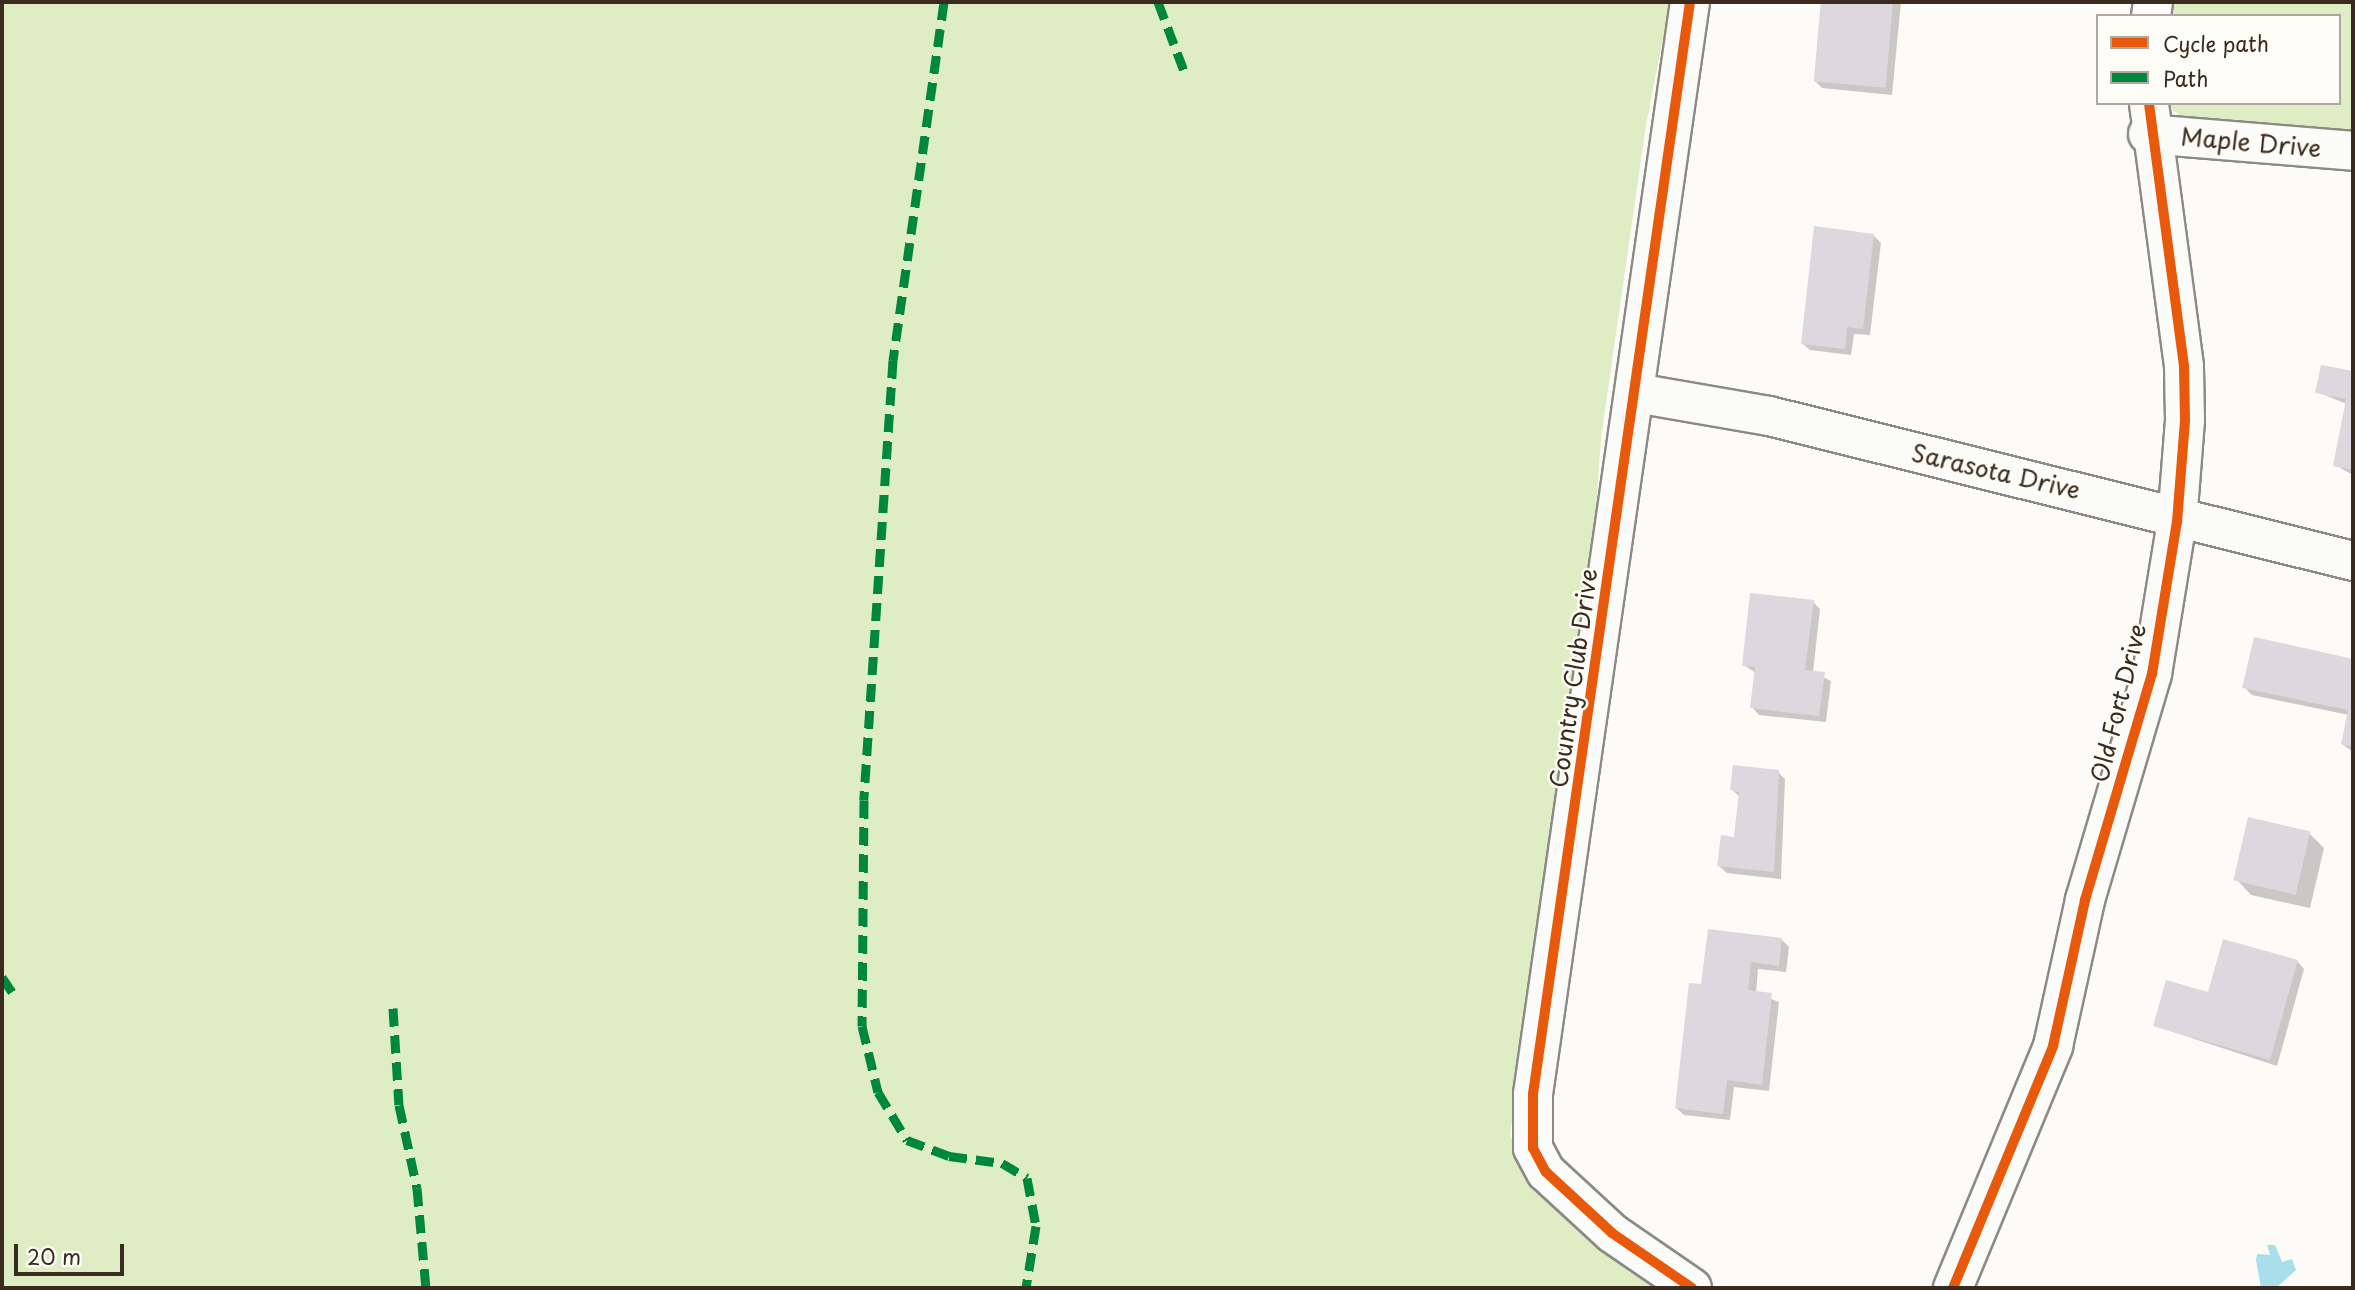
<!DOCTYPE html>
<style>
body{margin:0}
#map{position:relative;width:2355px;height:1290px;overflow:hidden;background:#fcfbf8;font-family:"Playpen Sans",sans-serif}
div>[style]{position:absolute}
.green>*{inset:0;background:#deedc3}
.water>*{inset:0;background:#a9dfeb}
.shadow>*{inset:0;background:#0003}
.building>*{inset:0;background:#ddd7de;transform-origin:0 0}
.roads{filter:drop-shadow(2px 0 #8d8985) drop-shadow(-2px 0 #8d8985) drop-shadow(0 2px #8d8985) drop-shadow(0 -2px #8d8985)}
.minor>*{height:38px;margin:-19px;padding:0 19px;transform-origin:19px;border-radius:19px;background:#fbfbf9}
.quiet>*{height:9px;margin-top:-4.5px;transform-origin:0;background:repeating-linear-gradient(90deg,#00873e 0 18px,transparent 0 27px)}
.cycleway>*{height:10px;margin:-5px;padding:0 5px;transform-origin:5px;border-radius:5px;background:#e8590c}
span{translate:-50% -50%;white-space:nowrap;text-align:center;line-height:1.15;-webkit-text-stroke:5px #fdfcf7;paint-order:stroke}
.street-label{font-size:24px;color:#3b2a1e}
.frame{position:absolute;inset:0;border:4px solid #3b2a1e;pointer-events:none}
.legend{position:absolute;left:2096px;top:14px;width:245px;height:91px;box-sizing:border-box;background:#fdfcf7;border:2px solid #afa8a0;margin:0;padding:9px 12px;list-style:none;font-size:21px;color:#3b2a1e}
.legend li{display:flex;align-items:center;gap:14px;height:35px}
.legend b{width:35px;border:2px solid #afa8a0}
.scale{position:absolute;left:14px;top:1244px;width:110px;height:32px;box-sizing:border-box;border:4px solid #3b2a1e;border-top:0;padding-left:9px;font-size:21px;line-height:24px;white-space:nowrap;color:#3b2a1e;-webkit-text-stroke:5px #fdfcf7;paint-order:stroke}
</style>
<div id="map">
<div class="green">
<i style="clip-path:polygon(2px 2px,1670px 2px,1646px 125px,1601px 438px,1593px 552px,1510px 1135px,1525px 1171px,1662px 1288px,2px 1288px)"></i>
<i style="clip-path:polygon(2172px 2px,2353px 2px,2353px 131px,2184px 117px,2172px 110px,2171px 103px,2339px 103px,2339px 16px,2171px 16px)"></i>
</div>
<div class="water">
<i style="clip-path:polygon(2267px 1245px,2275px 1245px,2282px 1262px,2292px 1259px,2296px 1270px,2276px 1288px,2261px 1288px,2256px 1260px,2257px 1254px,2270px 1255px)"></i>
</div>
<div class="shadow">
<i style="clip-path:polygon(1826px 2px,1901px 2px,1892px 95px,1822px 88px,1815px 81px)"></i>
<i style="clip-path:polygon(1873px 235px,1881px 243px,1870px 335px,1854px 334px,1851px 355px,1810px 350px,1802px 343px)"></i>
<i style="clip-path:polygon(2322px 367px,2353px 373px,2353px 475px,2335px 465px,2347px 404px,2317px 392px)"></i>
<i style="clip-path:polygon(1813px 602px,1820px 609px,1813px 672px,1831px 681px,1826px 722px,1759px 715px,1752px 707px,1756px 673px,1744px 665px)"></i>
<i style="clip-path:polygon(2255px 639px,2353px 661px,2353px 752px,2342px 744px,2349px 715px,2252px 695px,2244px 687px)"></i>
<i style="clip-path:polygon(1778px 772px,1785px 779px,1781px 879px,1727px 873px,1719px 866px,1735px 839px,1740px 797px,1732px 790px)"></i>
<i style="clip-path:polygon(2309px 833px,2324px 848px,2310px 908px,2251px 895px,2236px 879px)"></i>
<i style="clip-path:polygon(1782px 940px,1789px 947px,1786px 972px,1758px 969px,1756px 993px,1779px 1002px,1769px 1091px,1734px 1087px,1730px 1120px,1684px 1115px,1676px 1108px,1702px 986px)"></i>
<i style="clip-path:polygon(2297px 961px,2304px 969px,2277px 1066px,2155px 1026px)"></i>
</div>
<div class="building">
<i style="left:1893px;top:2px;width:86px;height:72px;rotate:95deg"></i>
<i style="clip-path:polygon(1814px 226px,1874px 234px,1863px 329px,1847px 327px,1845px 349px,1801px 344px)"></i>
<i style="clip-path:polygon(2321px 365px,2353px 371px,2353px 470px,2333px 466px,2346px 399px,2315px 393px)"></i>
<i style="clip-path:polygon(1750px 593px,1814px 600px,1805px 670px,1825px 672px,1819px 716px,1750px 708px,1755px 667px,1742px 666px)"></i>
<i style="clip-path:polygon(2254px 637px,2353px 659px,2353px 747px,2341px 744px,2348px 710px,2242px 688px)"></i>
<i style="clip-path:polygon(1733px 765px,1779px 770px,1774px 872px,1717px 866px,1721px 835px,1734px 837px,1739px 792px,1730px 790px)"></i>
<i style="left:2248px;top:817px;width:64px;height:65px;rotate:13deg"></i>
<i style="clip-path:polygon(1708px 929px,1782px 938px,1779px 966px,1751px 962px,1748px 990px,1772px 993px,1762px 1085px,1727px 1080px,1723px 1114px,1675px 1108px,1689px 983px,1701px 984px)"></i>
<i style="clip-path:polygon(2223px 939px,2298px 960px,2270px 1060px,2153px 1026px,2166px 980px,2208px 992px)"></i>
</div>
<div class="roads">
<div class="minor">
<i style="left:1690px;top:2px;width:1103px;rotate:98.18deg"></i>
<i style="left:1533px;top:1094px;width:54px;rotate:90deg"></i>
<i style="left:1533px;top:1148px;width:27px;rotate:62deg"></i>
<i style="left:1546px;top:1172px;width:90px;rotate:42.7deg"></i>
<i style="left:1612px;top:1233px;width:97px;rotate:34.5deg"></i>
<i style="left:2151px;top:16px;width:14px;rotate:-82deg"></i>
<i style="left:2148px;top:134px;width:206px;rotate:4.7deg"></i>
<i style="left:1636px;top:393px;width:135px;rotate:9.8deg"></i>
<i style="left:1769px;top:416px;width:602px;rotate:13.94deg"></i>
<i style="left:1953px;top:1288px;width:262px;rotate:-67.5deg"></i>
<i style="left:2053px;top:1046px;width:149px;rotate:-77.6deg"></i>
<i style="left:2085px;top:900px;width:236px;rotate:-73.5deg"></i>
<i style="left:2152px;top:674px;width:154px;rotate:-80.7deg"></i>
<i style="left:2177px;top:522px;width:102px;rotate:-85.5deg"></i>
<i style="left:2185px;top:420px;width:54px;rotate:-91.1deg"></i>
<i style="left:2184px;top:366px;width:265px;rotate:-97.6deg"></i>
</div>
</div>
<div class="quiet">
<i style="left:944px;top:2px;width:362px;rotate:98.1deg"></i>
<i style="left:893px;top:360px;width:441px;rotate:93.8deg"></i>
<i style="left:864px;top:800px;width:226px;rotate:90.5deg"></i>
<i style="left:862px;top:1026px;width:68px;rotate:76.4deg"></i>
<i style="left:878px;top:1092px;width:56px;rotate:58.9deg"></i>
<i style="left:907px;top:1140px;width:45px;rotate:20.9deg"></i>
<i style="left:949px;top:1156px;width:53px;rotate:7.5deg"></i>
<i style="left:1002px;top:1163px;width:29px;rotate:31deg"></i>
<i style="left:1027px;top:1178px;width:49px;rotate:79.4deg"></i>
<i style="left:1036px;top:1226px;width:63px;rotate:99.2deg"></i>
<i style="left:1158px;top:2px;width:79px;rotate:69.3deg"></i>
<i style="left:2px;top:977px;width:18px;rotate:56deg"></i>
<i style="left:393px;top:1008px;width:97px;rotate:86.5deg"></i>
<i style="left:399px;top:1105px;width:85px;rotate:77.8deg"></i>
<i style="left:417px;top:1188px;width:100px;rotate:84.9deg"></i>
</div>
<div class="cycleway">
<i style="left:1690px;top:2px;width:1103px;rotate:98.18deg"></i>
<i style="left:1533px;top:1094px;width:54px;rotate:90deg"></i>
<i style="left:1533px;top:1148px;width:27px;rotate:62deg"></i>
<i style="left:1546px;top:1172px;width:90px;rotate:42.7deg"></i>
<i style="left:1612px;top:1233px;width:97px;rotate:34.5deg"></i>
<i style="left:1953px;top:1288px;width:262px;rotate:-67.5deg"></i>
<i style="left:2053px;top:1046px;width:149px;rotate:-77.6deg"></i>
<i style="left:2085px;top:900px;width:236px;rotate:-73.5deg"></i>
<i style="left:2152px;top:674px;width:154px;rotate:-80.7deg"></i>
<i style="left:2177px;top:522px;width:102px;rotate:-85.5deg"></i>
<i style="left:2185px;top:420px;width:54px;rotate:-91.1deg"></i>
<i style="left:2184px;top:366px;width:265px;rotate:-97.6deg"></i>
</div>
<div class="street-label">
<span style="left:2251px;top:142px;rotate:5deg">Maple Drive</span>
<span style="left:1996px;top:471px;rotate:13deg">Sarasota Drive</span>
<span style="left:1573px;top:678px;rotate:-82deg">Country Club Drive</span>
<span style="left:2118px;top:703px;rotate:-76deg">Old Fort Drive</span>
</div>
<div class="frame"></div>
<ul class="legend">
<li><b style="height:9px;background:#e8590c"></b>Cycle path</li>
<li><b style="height:9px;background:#00873e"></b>Path</li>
</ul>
<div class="scale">20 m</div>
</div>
